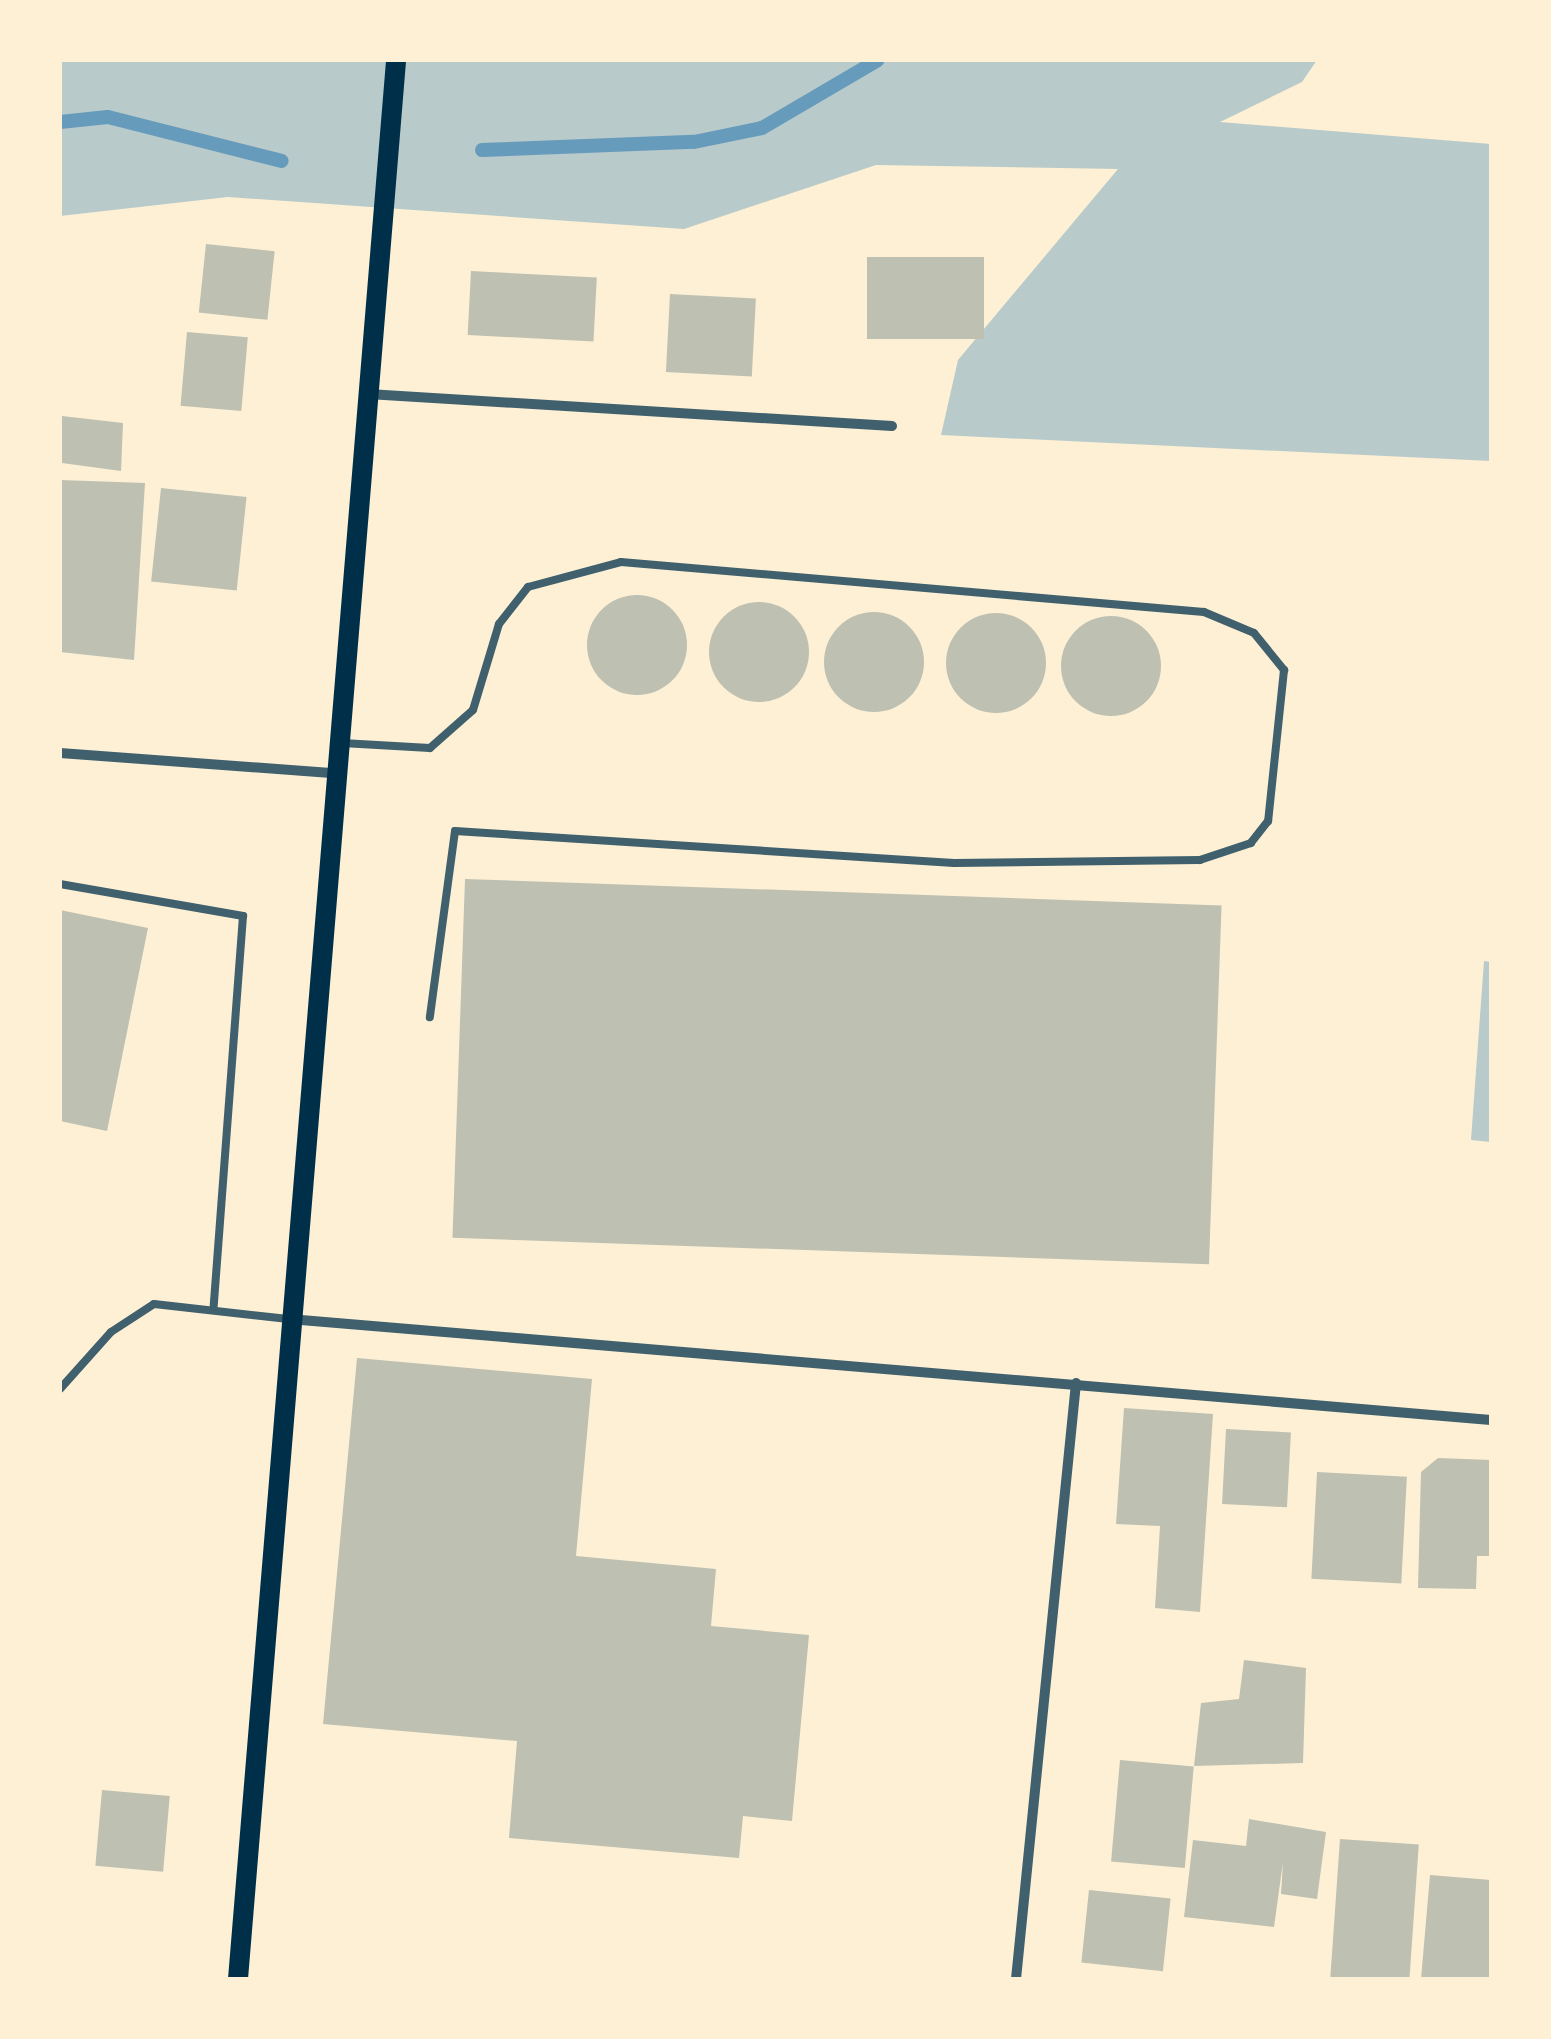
<!DOCTYPE html>
<style>
body{margin:0}
#map{position:relative;width:1551px;height:2039px;overflow:hidden;background:#fdf0d5;font-family:Rubik,sans-serif}
div>[style]{position:absolute}
.green>*{inset:0;background:#b9caca}
.stream>*{height:14px;margin:-7px;padding:0 7px;transform-origin:7px;border-radius:7px;background:#669bbc}
.building>*{inset:0;background:#bec0b2;transform-origin:0 0}
.round{border-radius:50%}
.service>*{height:8px;margin:-4px;padding:0 4px;transform-origin:4px;border-radius:4px;background:#3f606c}
.minor>*{height:10px;margin:-5px;padding:0 5px;transform-origin:5px;border-radius:5px;background:#3f606c}
.secondary>*{height:20px;margin:-10px;padding:0 10px;transform-origin:10px;border-radius:10px;background:#003049}
span{translate:-50% -50%;white-space:nowrap;text-align:center;line-height:1.15;-webkit-text-stroke:8px #fdf0d5;paint-order:stroke}
.frame{position:absolute;inset:0;border:62px solid #fdf0d5;pointer-events:none}
</style>
<div id="map">
<div class="green">
<i style="clip-path:polygon(60px 60px,1317px 60px,1302px 82px,1220px 122px,1491px 144px,1491px 461px,941px 435px,958px 360px,1118px 169px,876px 165px,684px 229px,228px 197px,60px 216px)"></i>
<i style="clip-path:polygon(1484px 961px,1491px 962px,1491px 1142px,1471px 1140px)"></i>
</div>
<div class="stream">
<i style="left:60px;top:122px;width:48px;rotate:-5.9deg"></i>
<i style="left:108px;top:117px;width:179px;rotate:14.2deg"></i>
<i style="left:482px;top:150px;width:212px;rotate:-2.2deg"></i>
<i style="left:694px;top:142px;width:69px;rotate:-11.6deg"></i>
<i style="left:762px;top:128px;width:134px;rotate:-30.4deg"></i>
</div>
<div class="building">
<i style="left:206px;top:244px;width:69px;height:69px;rotate:6deg"></i>
<i style="left:867px;top:257px;width:117px;height:82px"></i>
<i style="left:471px;top:271px;width:126px;height:64px;rotate:3deg"></i>
<i style="left:670px;top:294px;width:86px;height:78px;rotate:3deg"></i>
<i style="left:187px;top:332px;width:61px;height:74px;rotate:5deg"></i>
<i style="clip-path:polygon(62px 416px,123px 423px,121px 471px,62px 463px)"></i>
<i style="clip-path:polygon(60px 480px,145px 483px,134px 660px,60px 652px)"></i>
<i style="left:161px;top:488px;width:86px;height:94px;rotate:6deg"></i>
<i class="round" style="left:587px;top:595px;width:100px;height:100px"></i>
<i class="round" style="left:709px;top:602px;width:100px;height:100px"></i>
<i class="round" style="left:824px;top:612px;width:100px;height:100px"></i>
<i class="round" style="left:946px;top:613px;width:100px;height:100px"></i>
<i class="round" style="left:1061px;top:616px;width:100px;height:100px"></i>
<i style="left:465px;top:879px;width:757px;height:359px;rotate:2deg"></i>
<i style="clip-path:polygon(60px 910px,148px 928px,107px 1131px,60px 1121px)"></i>
<i style="clip-path:polygon(357px 1358px,592px 1379px,576px 1556px,716px 1569px,711px 1626px,809px 1635px,792px 1821px,743px 1816px,739px 1858px,509px 1838px,517px 1741px,323px 1724px)"></i>
<i style="clip-path:polygon(1124px 1408px,1213px 1414px,1200px 1612px,1155px 1608px,1160px 1526px,1116px 1524px)"></i>
<i style="left:1226px;top:1429px;width:65px;height:75px;rotate:3deg"></i>
<i style="clip-path:polygon(1438px 1458px,1491px 1460px,1491px 1556px,1477px 1556px,1476px 1589px,1418px 1588px,1421px 1472px)"></i>
<i style="left:1317px;top:1472px;width:90px;height:107px;rotate:3deg"></i>
<i style="clip-path:polygon(1244px 1660px,1306px 1668px,1303px 1763px,1194px 1766px,1201px 1703px,1239px 1699px)"></i>
<i style="left:1120px;top:1760px;width:74px;height:102px;rotate:5deg"></i>
<i style="left:102px;top:1790px;width:68px;height:76px;rotate:5deg"></i>
<i style="clip-path:polygon(1249px 1819px,1326px 1832px,1317px 1899px,1281px 1894px,1283px 1862px,1274px 1927px,1184px 1917px,1193px 1840px,1246px 1846px)"></i>
<i style="left:1340px;top:1839px;width:79px;height:140px;rotate:4deg"></i>
<i style="clip-path:polygon(1430px 1875px,1491px 1880px,1491px 1979px,1421px 1979px)"></i>
<i style="left:1089px;top:1890px;width:82px;height:73px;rotate:6deg"></i>
</div>
<div class="service">
<i style="left:342px;top:743px;width:88px;rotate:3.3deg"></i>
<i style="left:430px;top:748px;width:57px;rotate:-41.5deg"></i>
<i style="left:473px;top:710px;width:90px;rotate:-73.2deg"></i>
<i style="left:499px;top:624px;width:47px;rotate:-51.9deg"></i>
<i style="left:528px;top:587px;width:96px;rotate:-15deg"></i>
<i style="left:621px;top:562px;width:585px;rotate:4.9deg"></i>
<i style="left:1204px;top:612px;width:54px;rotate:22.8deg"></i>
<i style="left:1254px;top:633px;width:48px;rotate:51deg"></i>
<i style="left:1284px;top:670px;width:152px;rotate:96deg"></i>
<i style="left:1268px;top:821px;width:28px;rotate:128deg"></i>
<i style="left:1251px;top:843px;width:54px;rotate:161.6deg"></i>
<i style="left:1200px;top:860px;width:246px;rotate:179.3deg"></i>
<i style="left:954px;top:863px;width:500px;rotate:-176.33deg"></i>
<i style="left:455px;top:831px;width:188px;rotate:97.7deg"></i>
<i style="left:60px;top:884px;width:186px;rotate:9.9deg"></i>
<i style="left:243px;top:916px;width:391px;rotate:94.3deg"></i>
<i style="left:60px;top:1389px;width:76px;rotate:-48.2deg"></i>
<i style="left:111px;top:1332px;width:51px;rotate:-33.1deg"></i>
<i style="left:154px;top:1304px;width:135px;rotate:6.4deg"></i>
</div>
<div class="minor">
<i style="left:368px;top:394px;width:525px;rotate:3.49deg"></i>
<i style="left:60px;top:753px;width:275px;rotate:4.2deg"></i>
<i style="left:289px;top:1319px;width:1206px;rotate:4.8deg"></i>
<i style="left:1016px;top:1979px;width:599px;rotate:-84.25deg"></i>
</div>
<div class="secondary">
<i style="left:238px;top:1979px;width:1925px;rotate:-85.29deg"></i>
</div>
<div class="frame"></div>
</div>
